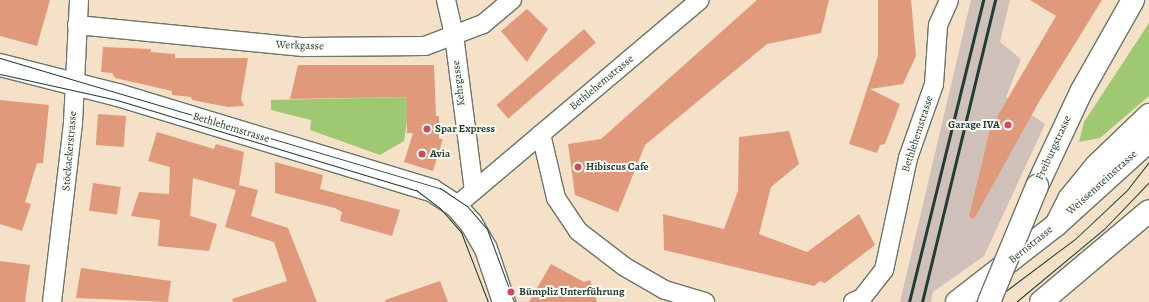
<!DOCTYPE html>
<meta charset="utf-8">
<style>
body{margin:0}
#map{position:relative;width:1149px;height:302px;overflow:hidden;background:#f4e1c7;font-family:Alegreya,serif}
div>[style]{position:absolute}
.industrial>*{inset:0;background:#cfc0ba}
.green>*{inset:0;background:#9fc873}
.building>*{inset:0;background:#e1997b;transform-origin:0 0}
.roads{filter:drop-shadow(1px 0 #6a7667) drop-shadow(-1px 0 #6a7667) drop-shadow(0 1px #6a7667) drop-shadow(0 -1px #6a7667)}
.street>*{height:18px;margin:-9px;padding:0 9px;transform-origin:9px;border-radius:9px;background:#fff}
.secondary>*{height:22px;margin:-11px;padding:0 11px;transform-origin:11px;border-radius:11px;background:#fff}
.primary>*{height:22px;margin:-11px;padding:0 11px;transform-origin:11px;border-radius:11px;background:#fff}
.highway>*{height:22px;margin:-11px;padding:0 11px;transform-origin:11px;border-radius:11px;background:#fff}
.tram>*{height:1px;margin:-0.5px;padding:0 0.5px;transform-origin:0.5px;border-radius:0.5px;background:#1f3d34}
.rail>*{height:3px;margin:-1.5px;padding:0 1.5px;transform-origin:1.5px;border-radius:1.5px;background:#1f3d34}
.bridges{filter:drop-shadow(1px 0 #6a7667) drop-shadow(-1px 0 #6a7667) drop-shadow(0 1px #6a7667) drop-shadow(0 -1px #6a7667)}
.primary-bridge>*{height:22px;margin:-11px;padding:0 11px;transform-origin:11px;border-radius:11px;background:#fff}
.dots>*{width:11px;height:11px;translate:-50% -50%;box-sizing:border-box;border:2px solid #fdfcf7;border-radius:50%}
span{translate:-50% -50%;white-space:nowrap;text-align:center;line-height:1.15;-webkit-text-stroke:4px #fdfcf7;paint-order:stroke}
.street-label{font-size:11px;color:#1f3d34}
.poi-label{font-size:11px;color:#1f3d34;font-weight:700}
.right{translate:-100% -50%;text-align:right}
.left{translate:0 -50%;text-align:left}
</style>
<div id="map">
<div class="industrial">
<i style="clip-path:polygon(971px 0,1010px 0,1000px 42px,1021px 59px,1006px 97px,1045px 124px,984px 256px,933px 292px,931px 302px,900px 302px)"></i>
</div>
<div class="green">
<i style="clip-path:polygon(1149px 23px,1149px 96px,1100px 138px,1079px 142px,1084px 122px)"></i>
<i style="clip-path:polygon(411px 97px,412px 121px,407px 122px,404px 141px,380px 155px,310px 130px,311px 120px,271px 110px,271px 100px)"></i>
</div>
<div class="building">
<i style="clip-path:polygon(0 0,50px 0,37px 46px,0 36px)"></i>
<i style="clip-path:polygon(757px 0,829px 0,821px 33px,767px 44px,645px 145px,618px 212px,575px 195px,568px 144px,601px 139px)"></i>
<i style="clip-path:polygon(878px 0,911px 0,916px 56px,903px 84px,870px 89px,900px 104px,885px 144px,880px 145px,877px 153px,849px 144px,878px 56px)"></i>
<i style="clip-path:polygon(1030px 0,1102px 0,1040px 100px,974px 219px,969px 217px,990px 129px,1056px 16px)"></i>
<i style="clip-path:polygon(527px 9px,548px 29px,527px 62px,501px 31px)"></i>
<i style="left:584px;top:29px;width:18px;height:116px;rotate:49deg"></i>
<i style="clip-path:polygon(103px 47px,151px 49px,151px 52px,175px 54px,175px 58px,248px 58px,241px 99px,244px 106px,228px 107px,192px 100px,191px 97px,172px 95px,172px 91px,115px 78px,112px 73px,101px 72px)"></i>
<i style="clip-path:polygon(298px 65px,434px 65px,436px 116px,439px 116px,439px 139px,443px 139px,433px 171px,404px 162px,413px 133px,407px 133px,407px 97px,290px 99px)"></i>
<i style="clip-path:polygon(0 100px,49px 105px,43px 163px,37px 163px,25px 202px,31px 204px,22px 231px,0 224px)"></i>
<i style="left:98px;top:114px;width:28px;height:31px;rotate:4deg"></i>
<i style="clip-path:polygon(789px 131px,799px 164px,771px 187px,759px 234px,807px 252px,859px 214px,875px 245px,825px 283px,820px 281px,814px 286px,664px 250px,663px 214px,724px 229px,738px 191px,739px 137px)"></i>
<i style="clip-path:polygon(157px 132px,214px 149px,216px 144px,244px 152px,239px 185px,258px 190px,251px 216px,288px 228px,317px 302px,233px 302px,232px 299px,287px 281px,274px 242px,225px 227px,236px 190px,193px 178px,190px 216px,217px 224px,209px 251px,158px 246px,160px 220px,131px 216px,139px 192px,169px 194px,170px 167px,148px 161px)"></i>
<i style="clip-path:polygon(275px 162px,323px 175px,320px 189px,400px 210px,392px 236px,340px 221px,342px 212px,335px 208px,275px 193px)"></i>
<i style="left:93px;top:183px;width:28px;height:28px;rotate:8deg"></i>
<i style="clip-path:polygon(0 261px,30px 265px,25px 302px,0 302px)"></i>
<i style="clip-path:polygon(551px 264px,584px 282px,590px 280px,597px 302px,529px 302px)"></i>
<i style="clip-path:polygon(81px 268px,171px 281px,168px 302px,76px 298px)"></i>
<i style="clip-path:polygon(440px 281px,448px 302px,386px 302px,385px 300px)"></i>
</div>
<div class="roads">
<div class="street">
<i style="left:446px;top:0;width:36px;rotate:77deg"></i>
<i style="left:454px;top:35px;width:157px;rotate:82.7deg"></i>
<i style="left:77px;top:25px;width:227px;rotate:5.6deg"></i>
<i style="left:303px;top:47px;width:122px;rotate:-0.5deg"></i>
<i style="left:425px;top:46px;width:62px;rotate:-20.8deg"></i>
<i style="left:483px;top:24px;width:38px;rotate:-40deg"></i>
<i style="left:541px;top:134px;width:66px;rotate:76.8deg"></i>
<i style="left:556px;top:198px;width:40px;rotate:56deg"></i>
<i style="left:578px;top:231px;width:59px;rotate:37.5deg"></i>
<i style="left:625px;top:267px;width:46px;rotate:29.9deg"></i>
<i style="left:665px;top:290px;width:42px;rotate:16.7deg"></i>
<i style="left:456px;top:206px;width:319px;rotate:-40.2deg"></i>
<i style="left:52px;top:302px;width:180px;rotate:-83.3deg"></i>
<i style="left:73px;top:123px;width:123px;rotate:-87.2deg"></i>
<i style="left:853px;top:302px;width:10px;rotate:-24deg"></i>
<i style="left:862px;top:298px;width:36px;rotate:-52deg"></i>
<i style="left:884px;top:270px;width:115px;rotate:-77.9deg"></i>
<i style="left:908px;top:158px;width:78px;rotate:-70.6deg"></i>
<i style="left:934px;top:84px;width:59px;rotate:-86.1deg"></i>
<i style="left:938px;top:25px;width:27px;rotate:-66deg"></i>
</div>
<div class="secondary">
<i style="left:0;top:65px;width:122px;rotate:14.3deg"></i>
<i style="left:118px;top:95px;width:329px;rotate:16.9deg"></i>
<i style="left:433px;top:191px;width:27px;rotate:33deg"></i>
<i style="left:456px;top:206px;width:23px;rotate:49deg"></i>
<i style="left:471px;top:223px;width:30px;rotate:60deg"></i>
<i style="left:486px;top:249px;width:56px;rotate:71.2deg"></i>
<i style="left:957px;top:302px;width:125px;rotate:-37.9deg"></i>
<i style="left:1056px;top:225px;width:125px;rotate:-42.1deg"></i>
<i style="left:1041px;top:302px;width:141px;rotate:-40.1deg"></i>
</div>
<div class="primary">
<i style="left:1037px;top:186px;width:104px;rotate:-64.9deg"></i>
<i style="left:1081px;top:92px;width:106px;rotate:-60.5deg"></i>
</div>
<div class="highway">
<i style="left:1056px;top:225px;width:29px;rotate:-63deg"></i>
<i style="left:1069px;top:199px;width:43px;rotate:-50.7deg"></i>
<i style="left:1096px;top:166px;width:74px;rotate:-43.9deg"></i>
</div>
</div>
<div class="tram">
<i style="left:0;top:58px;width:459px;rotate:16.5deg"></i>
<i style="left:440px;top:188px;width:32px;rotate:34deg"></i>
<i style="left:467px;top:206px;width:30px;rotate:49deg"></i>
<i style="left:487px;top:229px;width:78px;rotate:69.7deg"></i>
<i style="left:0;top:74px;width:120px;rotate:12.5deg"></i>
<i style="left:117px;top:100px;width:312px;rotate:16.8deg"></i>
<i style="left:416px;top:190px;width:30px;rotate:37deg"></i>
<i style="left:440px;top:208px;width:32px;rotate:49deg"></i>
<i style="left:461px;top:232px;width:75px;rotate:68.9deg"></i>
<i style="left:991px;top:302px;width:105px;rotate:-36.9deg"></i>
<i style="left:1075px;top:239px;width:71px;rotate:-43.3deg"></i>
<i style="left:1127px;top:190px;width:36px;rotate:-52deg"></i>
<i style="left:1016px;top:302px;width:114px;rotate:-39.7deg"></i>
<i style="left:1104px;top:229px;width:65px;rotate:-46.2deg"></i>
</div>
<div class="rail">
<i style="left:909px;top:302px;width:311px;rotate:-76.2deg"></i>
<i style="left:922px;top:302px;width:311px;rotate:-76.4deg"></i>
</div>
<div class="bridges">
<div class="primary-bridge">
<i style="left:989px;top:302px;width:126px;rotate:-67.5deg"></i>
</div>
</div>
<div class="dots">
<i style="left:1008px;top:125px;background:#d1495b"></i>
<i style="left:427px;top:129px;background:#d1495b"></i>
<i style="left:422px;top:154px;background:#d1495b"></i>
<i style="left:578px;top:167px;background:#d1495b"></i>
<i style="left:511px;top:292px;background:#d1495b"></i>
</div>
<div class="street-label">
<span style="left:300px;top:46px;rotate:2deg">Werkgasse</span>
<span style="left:459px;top:83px;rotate:-97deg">Kehrgasse</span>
<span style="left:602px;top:83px;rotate:-40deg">Bethlehemstrasse</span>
<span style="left:231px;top:128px;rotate:17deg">Bethlehemstrasse</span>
<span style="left:918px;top:134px;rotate:-72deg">Bethlehemstrasse</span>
<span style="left:1054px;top:148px;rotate:-65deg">Freiburgstrasse</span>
<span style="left:70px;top:151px;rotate:-85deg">Stöckackerstrasse</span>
<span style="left:1102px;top:183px;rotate:-42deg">Weissensteinstrasse</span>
<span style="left:1031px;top:245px;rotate:-39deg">Bernstrasse</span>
</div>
<div class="poi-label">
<span class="right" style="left:1000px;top:125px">Garage IVA</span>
<span class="left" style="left:435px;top:129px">Spar Express</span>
<span class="left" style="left:430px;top:154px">Avia</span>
<span class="left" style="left:586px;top:167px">Hibiscus Cafe</span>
<span class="left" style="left:519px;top:292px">Bümpliz Unterführung</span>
</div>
</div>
